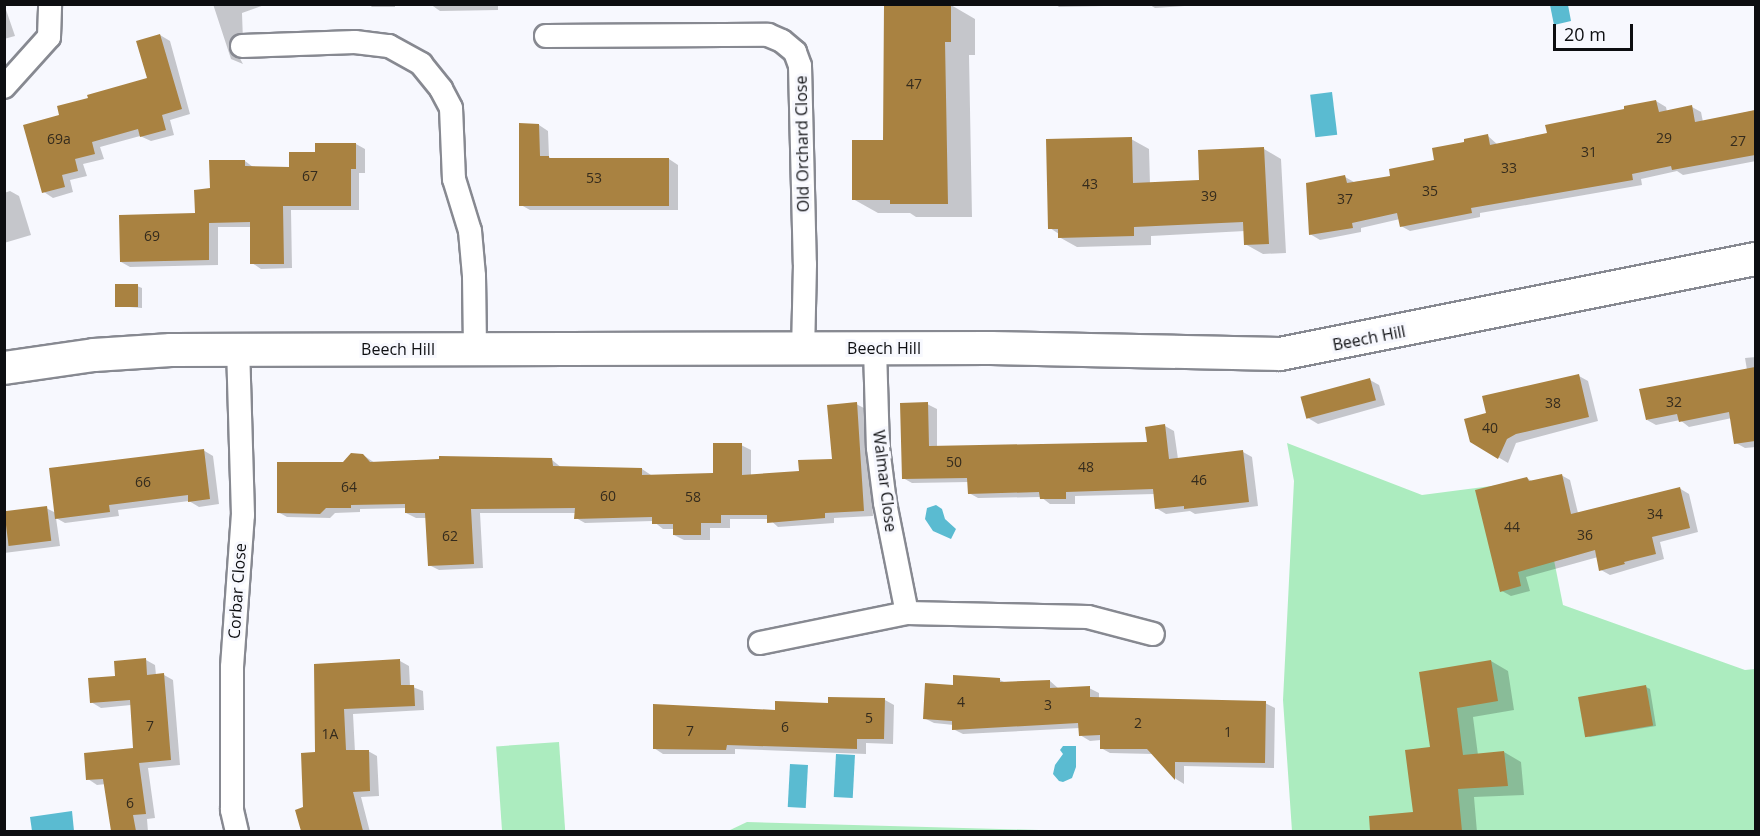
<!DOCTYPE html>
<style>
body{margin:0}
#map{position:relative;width:1760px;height:836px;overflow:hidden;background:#f7f8fe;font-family:"Open Sans",sans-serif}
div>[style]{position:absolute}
.green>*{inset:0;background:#acecbf;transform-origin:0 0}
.water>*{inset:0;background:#5abbd1;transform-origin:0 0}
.shadow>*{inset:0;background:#0003}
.building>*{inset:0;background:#a98241;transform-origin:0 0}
.roads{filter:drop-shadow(2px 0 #878991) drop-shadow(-2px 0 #878991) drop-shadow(0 2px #878991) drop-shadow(0 -2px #878991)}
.street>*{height:22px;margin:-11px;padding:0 11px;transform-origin:11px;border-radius:11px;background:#fff}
.secondary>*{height:32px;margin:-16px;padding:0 16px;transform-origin:16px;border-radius:16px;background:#fff}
span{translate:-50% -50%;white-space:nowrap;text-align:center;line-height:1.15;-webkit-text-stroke:6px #f7f8fe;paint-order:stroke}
.number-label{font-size:14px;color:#342b1d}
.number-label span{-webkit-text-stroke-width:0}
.street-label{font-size:16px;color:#0d0e11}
.frame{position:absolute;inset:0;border:6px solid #0d0e11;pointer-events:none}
.scale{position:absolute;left:1553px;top:24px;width:80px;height:27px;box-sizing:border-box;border:3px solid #0d0e11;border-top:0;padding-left:8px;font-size:18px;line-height:21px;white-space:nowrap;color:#0d0e11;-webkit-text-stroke:4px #f7f8fe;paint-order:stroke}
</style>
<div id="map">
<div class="green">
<i style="clip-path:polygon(1287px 443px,1422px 495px,1538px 480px,1563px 605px,1745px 670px,1755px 669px,1755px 831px,1292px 831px,1283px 700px,1294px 481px)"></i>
<i style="left:559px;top:742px;width:89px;height:63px;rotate:86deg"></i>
<i style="clip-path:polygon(747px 822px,1039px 830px,1060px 831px,728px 831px)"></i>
</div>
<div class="water">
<i style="clip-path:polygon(1550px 5px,1568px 5px,1571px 21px,1554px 25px)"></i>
<i style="left:1332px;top:92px;width:43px;height:22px;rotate:83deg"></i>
<i style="clip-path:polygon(936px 505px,942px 509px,945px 519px,956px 529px,951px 539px,933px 531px,925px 519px,927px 508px)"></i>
<i style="clip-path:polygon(1063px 746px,1076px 746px,1076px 767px,1072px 778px,1063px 782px,1059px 781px,1053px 774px,1055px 765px,1063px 754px,1060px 750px)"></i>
<i style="left:836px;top:754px;width:19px;height:43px;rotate:3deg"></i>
<i style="left:790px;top:764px;width:18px;height:43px;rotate:3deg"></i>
<i style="clip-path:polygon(72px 811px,74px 831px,32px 831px,30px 817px)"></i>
</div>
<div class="shadow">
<i style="clip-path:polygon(4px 4px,15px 36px,4px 39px)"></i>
<i style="clip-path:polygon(213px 4px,267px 4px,242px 13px,243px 41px,237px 53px,243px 64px,231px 59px)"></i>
<i style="clip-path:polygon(368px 4px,395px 4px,395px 7px,372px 7px)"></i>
<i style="clip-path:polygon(498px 4px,498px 10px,440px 11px,430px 4px)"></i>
<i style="clip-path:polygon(1055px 4px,1214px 4px,1155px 8px,1150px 5px,1059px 7px)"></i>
<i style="clip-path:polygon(951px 5px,975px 19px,975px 55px,969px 55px,972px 217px,916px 217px,910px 213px,878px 213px,853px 199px,885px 142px)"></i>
<i style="clip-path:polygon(160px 35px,170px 41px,190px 114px,170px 120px,174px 135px,151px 141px,140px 136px,100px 147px,104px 159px,83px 164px,87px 176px,70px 180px,73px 192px,53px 198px,44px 192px,61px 116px,149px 79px)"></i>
<i style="clip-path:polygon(1656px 101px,1666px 107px,1667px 112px,1692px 107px,1701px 112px,1703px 122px,1756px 110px,1756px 161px,1683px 175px,1677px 171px,1641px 179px,1642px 185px,1480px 213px,1480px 217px,1410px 231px,1401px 226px,1400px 219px,1361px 228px,1361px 232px,1320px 240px,1310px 234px,1345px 177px,1354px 182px,1392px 177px,1436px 162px,1466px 143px,1488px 136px,1498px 145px,1548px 135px)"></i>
<i style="clip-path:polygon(539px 125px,548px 131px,549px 157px,553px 160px,669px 159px,678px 165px,678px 210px,530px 210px,521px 205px)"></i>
<i style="clip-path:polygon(1131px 139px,1149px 149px,1150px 184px,1201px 182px,1264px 149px,1281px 159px,1286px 253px,1263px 254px,1245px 244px,1245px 231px,1151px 236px,1151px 245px,1077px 247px,1059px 237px,1059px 234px,1050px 228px)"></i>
<i style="clip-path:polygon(356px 144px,365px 149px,365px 173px,359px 173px,359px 210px,291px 210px,292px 268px,261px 269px,252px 263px,251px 227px,218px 227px,218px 265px,130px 267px,121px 262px,196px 214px,211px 189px,245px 161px,253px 167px,290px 168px,317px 154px)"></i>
<i style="clip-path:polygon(10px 191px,19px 196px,31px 235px,4px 243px,4px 193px)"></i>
<i style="clip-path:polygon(137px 286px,142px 288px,142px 308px,117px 306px)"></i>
<i style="clip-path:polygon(1756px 357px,1756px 447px,1745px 448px,1736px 443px,1732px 418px,1689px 427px,1680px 420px,1656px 425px,1647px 420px,1747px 370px,1745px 358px)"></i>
<i style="clip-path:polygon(1579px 376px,1588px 381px,1598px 421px,1516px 443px,1508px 463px,1471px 441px,1488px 415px)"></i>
<i style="clip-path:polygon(1370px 380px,1379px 385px,1385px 405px,1318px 424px,1308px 418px)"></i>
<i style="clip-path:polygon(856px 404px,866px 409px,873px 516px,834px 518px,834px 523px,778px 527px,769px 519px,730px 519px,730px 528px,710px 528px,710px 540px,684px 540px,674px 535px,674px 529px,663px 529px,653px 521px,585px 523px,576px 518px,576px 513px,480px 513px,483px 568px,439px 570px,429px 565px,427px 518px,416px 518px,406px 513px,406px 508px,360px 509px,360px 512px,335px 513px,330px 518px,287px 517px,278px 512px,343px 463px,363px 455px,375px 463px,552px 460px,562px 468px,642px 469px,651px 475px,714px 475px,741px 445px,751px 450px,751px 476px,801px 473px,833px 461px)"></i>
<i style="clip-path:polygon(927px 404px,937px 409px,937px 447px,1149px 443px,1165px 426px,1174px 431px,1178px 459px,1243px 452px,1252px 457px,1258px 506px,1195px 514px,1190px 511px,1166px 514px,1156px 508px,1155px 494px,1075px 496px,1075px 504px,1050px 504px,1041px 497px,978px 498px,969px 493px,969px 482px,912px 483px,903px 478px)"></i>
<i style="clip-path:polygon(203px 450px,213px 456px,219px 504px,199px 507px,189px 501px,118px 510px,119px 516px,65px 523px,56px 518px,60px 546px,4px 553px,4px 513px,46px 508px,56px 513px)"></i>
<i style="clip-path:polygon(1561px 475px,1570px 480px,1578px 513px,1679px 488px,1689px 494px,1698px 532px,1660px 542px,1664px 559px,1610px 575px,1601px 570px,1598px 557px,1526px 577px,1530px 591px,1511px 596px,1502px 591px,1527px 478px,1533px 482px)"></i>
<i style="clip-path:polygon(146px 660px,155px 665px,156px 675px,164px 675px,173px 680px,180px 765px,148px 768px,155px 818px,147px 819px,148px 832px,112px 832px,106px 784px,97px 785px,88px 779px,135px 750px,131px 705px,101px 708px,91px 702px,117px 677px)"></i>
<i style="clip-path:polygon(400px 661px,409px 666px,410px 686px,423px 691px,424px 710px,353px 714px,355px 752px,368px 751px,377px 756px,379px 796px,361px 797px,370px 832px,302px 832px,297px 811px,305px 809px,317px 753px,315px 665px)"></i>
<i style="clip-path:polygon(1491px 661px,1508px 671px,1514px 710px,1473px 717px,1478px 755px,1504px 752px,1521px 762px,1524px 795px,1474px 797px,1477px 832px,1387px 832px,1386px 816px,1415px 814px,1432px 749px,1421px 674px)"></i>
<i style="clip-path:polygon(1000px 680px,1006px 683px,1050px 681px,1059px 689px,1089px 688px,1099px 693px,1099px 698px,1265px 703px,1275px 708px,1274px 768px,1184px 766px,1184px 784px,1176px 779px,1153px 754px,1110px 753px,1101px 748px,1101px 740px,1090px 741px,1080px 735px,1080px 728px,963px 734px,953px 729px,954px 725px,934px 723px,924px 718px,954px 687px)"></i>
<i style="clip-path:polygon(1646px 687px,1650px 689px,1656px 726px,1590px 737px,1586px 735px)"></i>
<i style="clip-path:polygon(830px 698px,885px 700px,894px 705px,893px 744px,866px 743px,866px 754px,735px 749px,735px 754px,663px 754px,654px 748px,777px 711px,830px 704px)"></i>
</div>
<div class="building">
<i style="clip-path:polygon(884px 4px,951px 4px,951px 42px,945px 42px,948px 204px,890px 204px,890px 200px,852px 200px,852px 140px,883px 140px)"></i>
<i style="clip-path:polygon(160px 34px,182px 109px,162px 115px,166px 130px,140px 137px,138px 129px,92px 142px,95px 154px,75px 159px,78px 171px,62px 175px,65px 187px,42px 193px,23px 125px,59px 115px,57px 106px,88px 98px,87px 95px,147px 78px,136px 41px)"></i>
<i style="clip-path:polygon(1656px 100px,1659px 112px,1692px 105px,1695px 122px,1755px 110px,1755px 155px,1672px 170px,1671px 166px,1632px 174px,1633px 180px,1471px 208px,1472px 213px,1400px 227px,1397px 213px,1352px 223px,1353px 228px,1309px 235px,1306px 183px,1345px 175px,1347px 183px,1390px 176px,1389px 169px,1434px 160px,1432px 148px,1464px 142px,1464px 139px,1488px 134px,1490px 145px,1547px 133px,1545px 125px,1624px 109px,1624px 106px)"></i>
<i style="clip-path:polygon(519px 123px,539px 124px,540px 156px,549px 156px,549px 158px,669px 158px,669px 206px,519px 206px)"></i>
<i style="clip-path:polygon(1132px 137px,1133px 183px,1199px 180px,1198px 150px,1264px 147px,1269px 244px,1244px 245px,1243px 222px,1134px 227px,1134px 236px,1058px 238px,1058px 229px,1048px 229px,1046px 139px)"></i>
<i style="clip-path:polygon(315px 143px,356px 143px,356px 169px,351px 169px,351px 206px,283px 206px,284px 264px,250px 264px,250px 222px,209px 223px,209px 260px,120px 262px,119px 215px,195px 213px,194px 190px,210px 188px,209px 160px,245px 160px,245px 166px,289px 167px,289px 152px,315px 152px)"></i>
<i style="left:115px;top:284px;width:23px;height:23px"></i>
<i style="clip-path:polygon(1755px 367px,1755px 441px,1734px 444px,1729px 412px,1679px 422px,1677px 414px,1646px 420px,1639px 389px)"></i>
<i style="clip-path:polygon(1579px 374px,1589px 417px,1516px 434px,1507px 439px,1498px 459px,1470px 442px,1464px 419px,1486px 413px,1482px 396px)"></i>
<i style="left:1370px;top:378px;width:23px;height:72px;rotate:75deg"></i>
<i style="clip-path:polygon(857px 402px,864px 511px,825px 513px,825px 518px,767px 523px,767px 515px,721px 515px,721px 523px,701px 523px,701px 535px,673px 535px,673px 524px,652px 524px,652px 517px,574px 519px,575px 508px,471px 509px,474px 564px,428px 566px,425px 513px,405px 513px,405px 504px,351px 505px,351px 508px,326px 508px,320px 514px,277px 513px,277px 462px,343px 462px,351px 453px,363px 454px,370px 462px,439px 459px,439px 456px,552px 458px,553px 466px,642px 468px,642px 475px,713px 473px,713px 443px,742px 443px,742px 475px,799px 471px,798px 460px,832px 459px,827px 405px)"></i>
<i style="clip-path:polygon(928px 402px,929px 446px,1147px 442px,1145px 427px,1165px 424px,1169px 459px,1243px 450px,1249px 502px,1184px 509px,1184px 506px,1155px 509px,1153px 489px,1066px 492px,1066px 499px,1040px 499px,1039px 492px,968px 494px,967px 478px,902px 479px,900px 403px)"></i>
<i style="clip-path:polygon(204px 449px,210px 499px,188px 502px,188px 495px,109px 505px,110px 512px,55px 519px,49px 468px)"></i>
<i style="clip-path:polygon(1562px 474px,1571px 514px,1680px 487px,1690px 528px,1652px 537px,1656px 554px,1624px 562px,1625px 564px,1599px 571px,1595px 550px,1518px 572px,1521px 586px,1500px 592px,1475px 490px,1527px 477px,1529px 481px)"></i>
<i style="left:47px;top:506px;width:35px;height:43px;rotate:83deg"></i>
<i style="clip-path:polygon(146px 658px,147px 675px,164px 673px,171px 760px,139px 763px,146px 814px,133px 815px,136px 831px,111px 831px,103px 779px,86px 780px,84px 753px,133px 748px,130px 700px,90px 703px,88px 678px,115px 676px,114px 661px)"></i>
<i style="clip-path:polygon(400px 659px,401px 685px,414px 685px,415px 706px,344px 709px,346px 750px,369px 750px,370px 791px,353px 792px,363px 831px,301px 831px,295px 810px,303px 807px,301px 753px,315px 752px,314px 664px)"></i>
<i style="clip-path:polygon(1491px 660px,1498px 701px,1457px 708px,1463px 755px,1504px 751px,1508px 786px,1458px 789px,1462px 831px,1370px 831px,1369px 816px,1413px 812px,1405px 750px,1430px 747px,1419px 672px)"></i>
<i style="clip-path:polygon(953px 675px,1000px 678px,1000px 682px,1050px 680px,1050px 688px,1090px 686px,1090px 697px,1266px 701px,1265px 763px,1175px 762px,1175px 780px,1147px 749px,1100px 749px,1100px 735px,1079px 736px,1078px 723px,952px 730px,952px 721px,923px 719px,925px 683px,953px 685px)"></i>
<i style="left:1646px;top:685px;width:41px;height:69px;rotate:80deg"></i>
<i style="clip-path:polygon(828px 697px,885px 698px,884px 739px,857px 739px,857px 749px,727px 745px,726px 750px,653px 749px,653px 704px,775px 710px,775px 701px,828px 703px)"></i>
</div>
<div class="roads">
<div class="street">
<i style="left:546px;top:36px;width:222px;rotate:-0.3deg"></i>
<i style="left:768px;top:35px;width:15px;rotate:23deg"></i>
<i style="left:782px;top:41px;width:17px;rotate:40deg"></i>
<i style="left:795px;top:52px;width:15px;rotate:70deg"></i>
<i style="left:800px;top:66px;width:198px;rotate:88.6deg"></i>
<i style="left:805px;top:264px;width:85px;rotate:91.3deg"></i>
<i style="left:242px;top:46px;width:113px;rotate:-2deg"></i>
<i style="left:355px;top:42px;width:34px;rotate:7deg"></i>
<i style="left:389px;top:46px;width:37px;rotate:29deg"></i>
<i style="left:421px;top:64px;width:32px;rotate:51deg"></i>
<i style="left:441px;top:89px;width:21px;rotate:62deg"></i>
<i style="left:451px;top:108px;width:71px;rotate:87.6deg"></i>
<i style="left:454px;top:179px;width:54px;rotate:72.9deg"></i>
<i style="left:470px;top:231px;width:45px;rotate:84.9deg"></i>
<i style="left:474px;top:276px;width:73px;rotate:89.2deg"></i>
<i style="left:4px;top:87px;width:67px;rotate:-48deg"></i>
<i style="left:49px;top:37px;width:33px;rotate:-88deg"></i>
<i style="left:875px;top:349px;width:99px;rotate:88.3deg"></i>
<i style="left:878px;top:448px;width:55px;rotate:82.7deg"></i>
<i style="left:885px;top:503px;width:112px;rotate:78.7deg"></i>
<i style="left:907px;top:613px;width:181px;rotate:1.3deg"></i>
<i style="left:1088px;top:617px;width:67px;rotate:14.7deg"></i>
<i style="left:760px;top:643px;width:150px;rotate:-11.5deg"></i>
<i style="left:237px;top:832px;width:23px;rotate:-103deg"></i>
<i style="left:232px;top:810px;width:143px;rotate:-90deg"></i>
<i style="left:232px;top:667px;width:152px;rotate:-85.9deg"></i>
<i style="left:243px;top:515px;width:165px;rotate:-91.7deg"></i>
</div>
<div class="secondary">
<i style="left:4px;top:368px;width:91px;rotate:-8.2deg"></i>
<i style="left:94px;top:355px;width:77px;rotate:-3.7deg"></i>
<i style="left:171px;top:350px;width:820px;rotate:-0.14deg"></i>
<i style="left:991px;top:348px;width:289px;rotate:1.2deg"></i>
<i style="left:1280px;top:354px;width:485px;rotate:-11.3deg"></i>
</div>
</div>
<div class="number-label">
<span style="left:914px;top:84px">47</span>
<span style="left:1664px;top:138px">29</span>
<span style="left:59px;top:139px">69a</span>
<span style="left:1738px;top:141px">27</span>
<span style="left:1589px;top:152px">31</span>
<span style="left:1509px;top:168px">33</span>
<span style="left:310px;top:176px">67</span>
<span style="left:594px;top:178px">53</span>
<span style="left:1090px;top:184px">43</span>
<span style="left:1430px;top:191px">35</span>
<span style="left:1209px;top:196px">39</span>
<span style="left:1345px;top:199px">37</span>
<span style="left:152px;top:236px">69</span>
<span style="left:1674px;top:402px">32</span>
<span style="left:1553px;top:403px">38</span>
<span style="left:1490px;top:428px">40</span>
<span style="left:954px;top:462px">50</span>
<span style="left:1086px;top:467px">48</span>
<span style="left:1199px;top:480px">46</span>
<span style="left:143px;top:482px">66</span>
<span style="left:349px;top:487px">64</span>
<span style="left:608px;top:496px">60</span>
<span style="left:693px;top:497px">58</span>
<span style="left:1655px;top:514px">34</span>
<span style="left:1512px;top:527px">44</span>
<span style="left:1585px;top:535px">36</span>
<span style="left:450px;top:536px">62</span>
<span style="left:961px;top:702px">4</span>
<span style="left:1048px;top:705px">3</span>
<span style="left:869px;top:718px">5</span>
<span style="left:1138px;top:723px">2</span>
<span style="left:150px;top:726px">7</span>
<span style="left:785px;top:727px">6</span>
<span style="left:690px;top:731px">7</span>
<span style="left:1228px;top:732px">1</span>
<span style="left:330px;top:734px">1A</span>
<span style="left:130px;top:803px">6</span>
</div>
<div class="street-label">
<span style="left:802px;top:144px;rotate:-91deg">Old Orchard Close</span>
<span style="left:1369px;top:338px;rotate:-11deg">Beech Hill</span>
<span style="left:884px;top:348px">Beech Hill</span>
<span style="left:398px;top:349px">Beech Hill</span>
<span style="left:885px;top:481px;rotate:83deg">Walmar Close</span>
<span style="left:237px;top:591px;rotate:-86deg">Corbar Close</span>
</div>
<div class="frame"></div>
<div class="scale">20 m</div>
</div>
